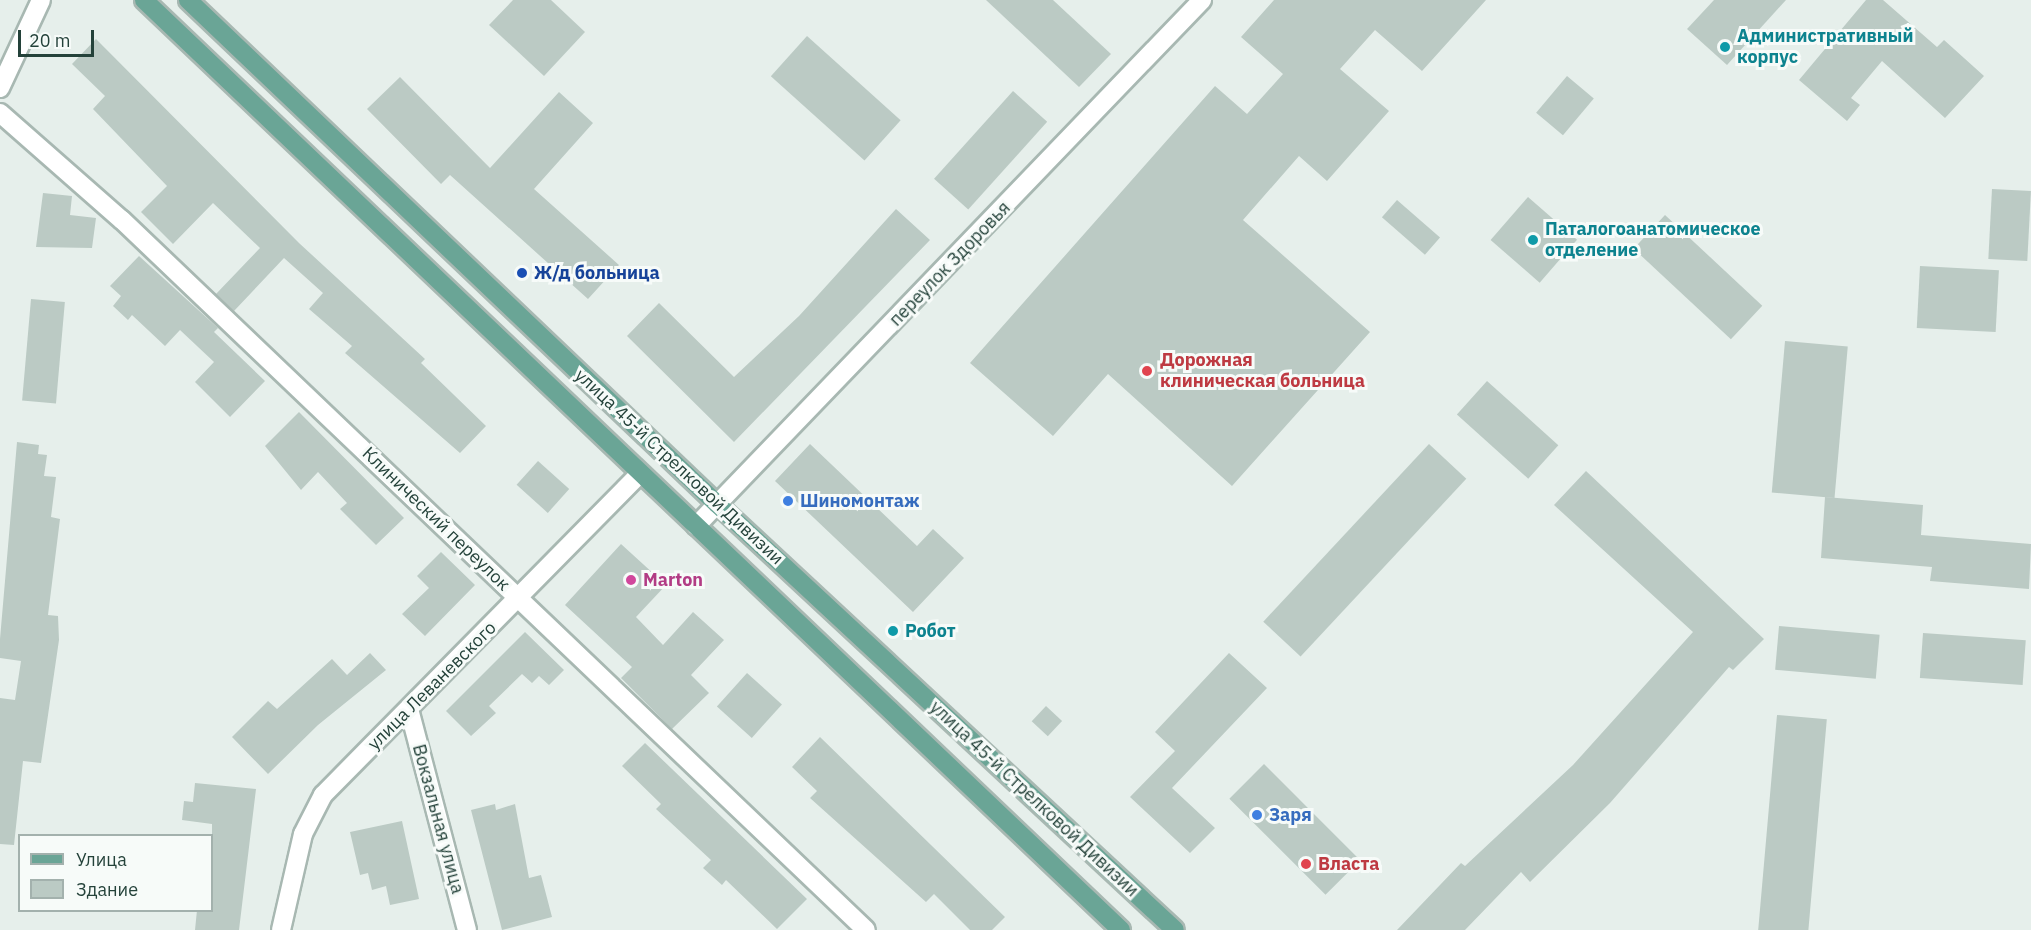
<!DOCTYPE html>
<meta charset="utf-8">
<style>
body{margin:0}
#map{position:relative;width:2031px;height:930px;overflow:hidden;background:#e6efeb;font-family:"IBM Plex Sans",sans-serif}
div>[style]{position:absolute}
.building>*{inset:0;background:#bbcac4;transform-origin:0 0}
.roads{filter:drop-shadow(2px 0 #a8b8b2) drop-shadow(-2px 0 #a8b8b2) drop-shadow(0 2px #a8b8b2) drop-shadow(0 -2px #a8b8b2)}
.minor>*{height:18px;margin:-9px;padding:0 9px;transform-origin:9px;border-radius:9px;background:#fff}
.major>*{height:18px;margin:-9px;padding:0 9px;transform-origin:9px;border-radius:9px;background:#6aa596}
.dots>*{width:16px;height:16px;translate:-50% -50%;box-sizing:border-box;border:3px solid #f7fbf9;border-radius:50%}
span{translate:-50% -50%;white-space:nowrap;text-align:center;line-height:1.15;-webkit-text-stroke:6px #f7fbf9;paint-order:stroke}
.culture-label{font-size:18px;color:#0d838f;font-weight:700}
.left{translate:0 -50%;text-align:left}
.street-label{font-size:18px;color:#24423a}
.transit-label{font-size:18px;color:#164399;font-weight:700}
.health-label{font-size:18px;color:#be3a42;font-weight:700}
.shop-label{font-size:18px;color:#366cbe;font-weight:700}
.hotel-label{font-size:18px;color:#b23c85;font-weight:700}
.legend{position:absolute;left:18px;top:834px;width:195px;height:78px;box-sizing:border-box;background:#f7fbf9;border:2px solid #a3b1ad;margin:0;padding:8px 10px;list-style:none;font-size:18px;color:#24423a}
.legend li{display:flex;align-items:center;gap:12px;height:30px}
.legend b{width:30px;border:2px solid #a3b1ad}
.scale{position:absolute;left:18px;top:30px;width:76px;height:27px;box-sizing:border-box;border:3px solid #24423a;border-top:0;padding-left:8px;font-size:18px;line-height:21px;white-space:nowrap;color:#24423a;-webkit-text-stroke:4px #f7fbf9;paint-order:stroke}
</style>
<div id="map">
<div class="building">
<i style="clip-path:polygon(513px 0,551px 0,585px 32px,544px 76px,489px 25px)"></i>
<i style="clip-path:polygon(986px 0,1053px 0,1111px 54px,1079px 87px)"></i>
<i style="clip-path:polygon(1274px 0,1486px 0,1422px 71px,1375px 30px,1340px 69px,1389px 111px,1327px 181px,1299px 156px,1243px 220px,1370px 332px,1232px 486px,1108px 374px,1053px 436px,970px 363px,1215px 86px,1247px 114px,1283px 74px,1241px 37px)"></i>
<i style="clip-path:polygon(1714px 0,1786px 0,1727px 65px,1687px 29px)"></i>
<i style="clip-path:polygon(1866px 0,1883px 0,1937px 47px,1944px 40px,1984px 76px,1945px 118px,1882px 61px,1851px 98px,1860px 105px,1847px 121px,1799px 80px)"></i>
<i style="left:807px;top:36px;width:126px;height:54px;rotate:42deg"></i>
<i style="clip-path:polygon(96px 39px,299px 243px,425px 359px,421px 363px,486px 426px,460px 453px,345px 353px,352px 346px,309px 309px,323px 293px,284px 258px,234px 311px,216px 294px,260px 248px,213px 203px,173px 244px,141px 212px,167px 186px,93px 109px,105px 96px,72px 64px)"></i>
<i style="left:1567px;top:76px;width:35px;height:48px;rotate:40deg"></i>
<i style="clip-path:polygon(400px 77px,490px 168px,559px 92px,593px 123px,534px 189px,619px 265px,588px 299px,450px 175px,441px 184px,367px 109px)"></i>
<i style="left:1013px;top:91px;width:46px;height:118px;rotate:42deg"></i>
<i style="left:1992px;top:189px;width:39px;height:70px;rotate:3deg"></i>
<i style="clip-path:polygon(43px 193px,72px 196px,70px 215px,96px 218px,92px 248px,36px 247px)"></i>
<i style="left:1528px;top:197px;width:65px;height:57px;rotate:41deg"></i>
<i style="left:1397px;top:200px;width:57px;height:23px;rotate:41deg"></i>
<i style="clip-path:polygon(896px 209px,930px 240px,734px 442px,627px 336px,659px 303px,734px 377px,799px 316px)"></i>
<i style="left:1665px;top:215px;width:133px;height:46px;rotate:43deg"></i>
<i style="clip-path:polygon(139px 256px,218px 328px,214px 332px,265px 381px,230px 417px,195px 382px,214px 362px,180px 330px,165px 346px,132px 315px,128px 320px,113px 306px,121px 296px,110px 286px)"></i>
<i style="left:1920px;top:266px;width:79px;height:62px;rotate:3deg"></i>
<i style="left:31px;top:299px;width:34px;height:102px;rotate:5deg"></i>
<i style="left:1785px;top:341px;width:63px;height:152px;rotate:5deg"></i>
<i style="left:1487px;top:381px;width:96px;height:45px;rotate:42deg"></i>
<i style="clip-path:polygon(299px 412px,404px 518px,376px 545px,340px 509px,347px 503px,318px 472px,301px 490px,265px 446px)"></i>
<i style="clip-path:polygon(17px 442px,39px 445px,38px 454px,47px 455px,44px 476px,56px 477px,51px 517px,60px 519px,48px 615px,58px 616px,59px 640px,41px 763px,23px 761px,14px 845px,0 844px,0 698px,15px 700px,21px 661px,0 658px,0 639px)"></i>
<i style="clip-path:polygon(810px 444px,917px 546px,933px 529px,964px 558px,913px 612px,775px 481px)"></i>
<i style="left:1429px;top:444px;width:51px;height:243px;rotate:43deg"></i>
<i style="left:538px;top:461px;width:42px;height:32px;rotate:42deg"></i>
<i style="clip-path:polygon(1586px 471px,1764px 639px,1733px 670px,1729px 667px,1610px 803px,1530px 882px,1521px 872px,1465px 930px,1397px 930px,1461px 863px,1465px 866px,1573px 765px,1693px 632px,1554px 505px)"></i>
<i style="clip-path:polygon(1825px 497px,1923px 505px,1921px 535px,2031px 544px,2029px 589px,1930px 581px,1932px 567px,1821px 558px)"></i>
<i style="clip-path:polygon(621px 544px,666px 585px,636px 617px,663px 645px,693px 612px,724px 640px,691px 675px,709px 693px,672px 729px,621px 678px,632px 667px,565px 605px)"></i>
<i style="clip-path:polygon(441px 552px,475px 585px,425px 636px,402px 614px,429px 588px,417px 576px)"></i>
<i style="left:1779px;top:626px;width:101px;height:44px;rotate:5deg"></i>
<i style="clip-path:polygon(525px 632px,564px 670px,549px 685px,539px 676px,532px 683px,522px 674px,489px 706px,496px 713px,471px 736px,446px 711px)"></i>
<i style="left:1923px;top:633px;width:103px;height:45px;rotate:4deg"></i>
<i style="clip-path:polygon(370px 653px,386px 670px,318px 725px,268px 774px,232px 737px,268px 701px,277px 709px,332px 659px,347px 675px)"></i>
<i style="clip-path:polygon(1229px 653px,1267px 688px,1172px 788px,1215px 828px,1190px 853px,1130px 797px,1175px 751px,1155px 732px)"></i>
<i style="left:747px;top:673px;width:47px;height:45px;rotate:42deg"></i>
<i style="left:1046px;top:706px;width:22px;height:21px;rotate:43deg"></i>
<i style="left:1777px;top:715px;width:50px;height:216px;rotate:5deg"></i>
<i style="clip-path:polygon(820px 737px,1005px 917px,992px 930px,970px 930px,934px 894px,926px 902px,810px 798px,817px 791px,792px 767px)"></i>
<i style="clip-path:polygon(645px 743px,807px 899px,777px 929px,726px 880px,722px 885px,703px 868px,711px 860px,656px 809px,661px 804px,622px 766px)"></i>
<i style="left:1264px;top:764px;width:136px;height:49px;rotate:45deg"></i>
<i style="clip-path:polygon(195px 783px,256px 789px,239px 930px,195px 930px,197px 910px,212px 910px,212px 824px,182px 820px,184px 801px,193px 802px)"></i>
<i style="clip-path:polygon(495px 804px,496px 810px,515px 804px,529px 878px,541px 875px,552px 917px,502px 930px,471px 810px)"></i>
<i style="clip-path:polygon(402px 821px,419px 899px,390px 905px,386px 886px,372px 890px,368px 873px,360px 875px,350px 832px)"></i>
</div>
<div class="roads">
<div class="minor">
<i style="left:0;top:88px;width:97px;rotate:-65deg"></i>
<i style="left:0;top:113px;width:162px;rotate:41.3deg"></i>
<i style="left:122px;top:220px;width:1028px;rotate:43.66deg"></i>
<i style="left:696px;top:526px;width:730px;rotate:-46.11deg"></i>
<i style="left:409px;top:709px;width:228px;rotate:75.3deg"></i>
<i style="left:281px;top:930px;width:98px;rotate:-77.1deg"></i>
<i style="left:303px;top:834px;width:44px;rotate:-62.9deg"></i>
<i style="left:323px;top:795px;width:451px;rotate:-45.4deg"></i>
</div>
<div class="major">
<i style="left:144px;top:0;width:1349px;rotate:43.59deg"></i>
<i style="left:188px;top:0;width:731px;rotate:43.61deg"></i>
<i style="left:717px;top:504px;width:625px;rotate:42.93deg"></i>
</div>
</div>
<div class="dots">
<i style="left:1725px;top:47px;background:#0f9aa8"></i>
<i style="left:1533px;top:240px;background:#0f9aa8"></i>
<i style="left:522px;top:273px;background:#1a4fb4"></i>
<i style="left:1147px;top:371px;background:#e0444e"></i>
<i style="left:788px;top:501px;background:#3f7fe0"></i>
<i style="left:631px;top:580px;background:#d1479c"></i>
<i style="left:893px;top:631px;background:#0f9aa8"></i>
<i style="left:1257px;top:815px;background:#3f7fe0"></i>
<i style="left:1306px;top:864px;background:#e0444e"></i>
</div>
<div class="culture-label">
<span class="left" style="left:1737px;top:47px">Административный<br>корпус</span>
<span class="left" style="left:1545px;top:240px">Паталогоанатомическое<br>отделение</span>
<span class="left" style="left:905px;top:631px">Робот</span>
</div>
<div class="street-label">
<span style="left:950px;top:264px;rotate:-46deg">переулок Здоровья</span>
<span style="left:679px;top:467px;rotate:43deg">улица 45-й Стрелковой Дивизии</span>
<span style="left:436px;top:519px;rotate:44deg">Клинический переулок</span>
<span style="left:432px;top:686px;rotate:-45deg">улица Леваневского</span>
<span style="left:1034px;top:799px;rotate:43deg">улица 45-й Стрелковой Дивизии</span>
<span style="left:438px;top:819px;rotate:75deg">Вокзальная улица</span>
</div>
<div class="transit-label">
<span class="left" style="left:534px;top:273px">Ж/д больница</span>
</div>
<div class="health-label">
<span class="left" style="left:1160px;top:371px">Дорожная<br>клиническая больница</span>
<span class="left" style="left:1318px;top:864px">Власта</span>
</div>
<div class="shop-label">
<span class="left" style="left:800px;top:501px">Шиномонтаж</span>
<span class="left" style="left:1269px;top:815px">Заря</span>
</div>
<div class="hotel-label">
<span class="left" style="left:643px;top:580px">Marton</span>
</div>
<ul class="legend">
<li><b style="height:8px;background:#6aa596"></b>Улица</li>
<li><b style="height:16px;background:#bbcac4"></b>Здание</li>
</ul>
<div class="scale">20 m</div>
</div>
